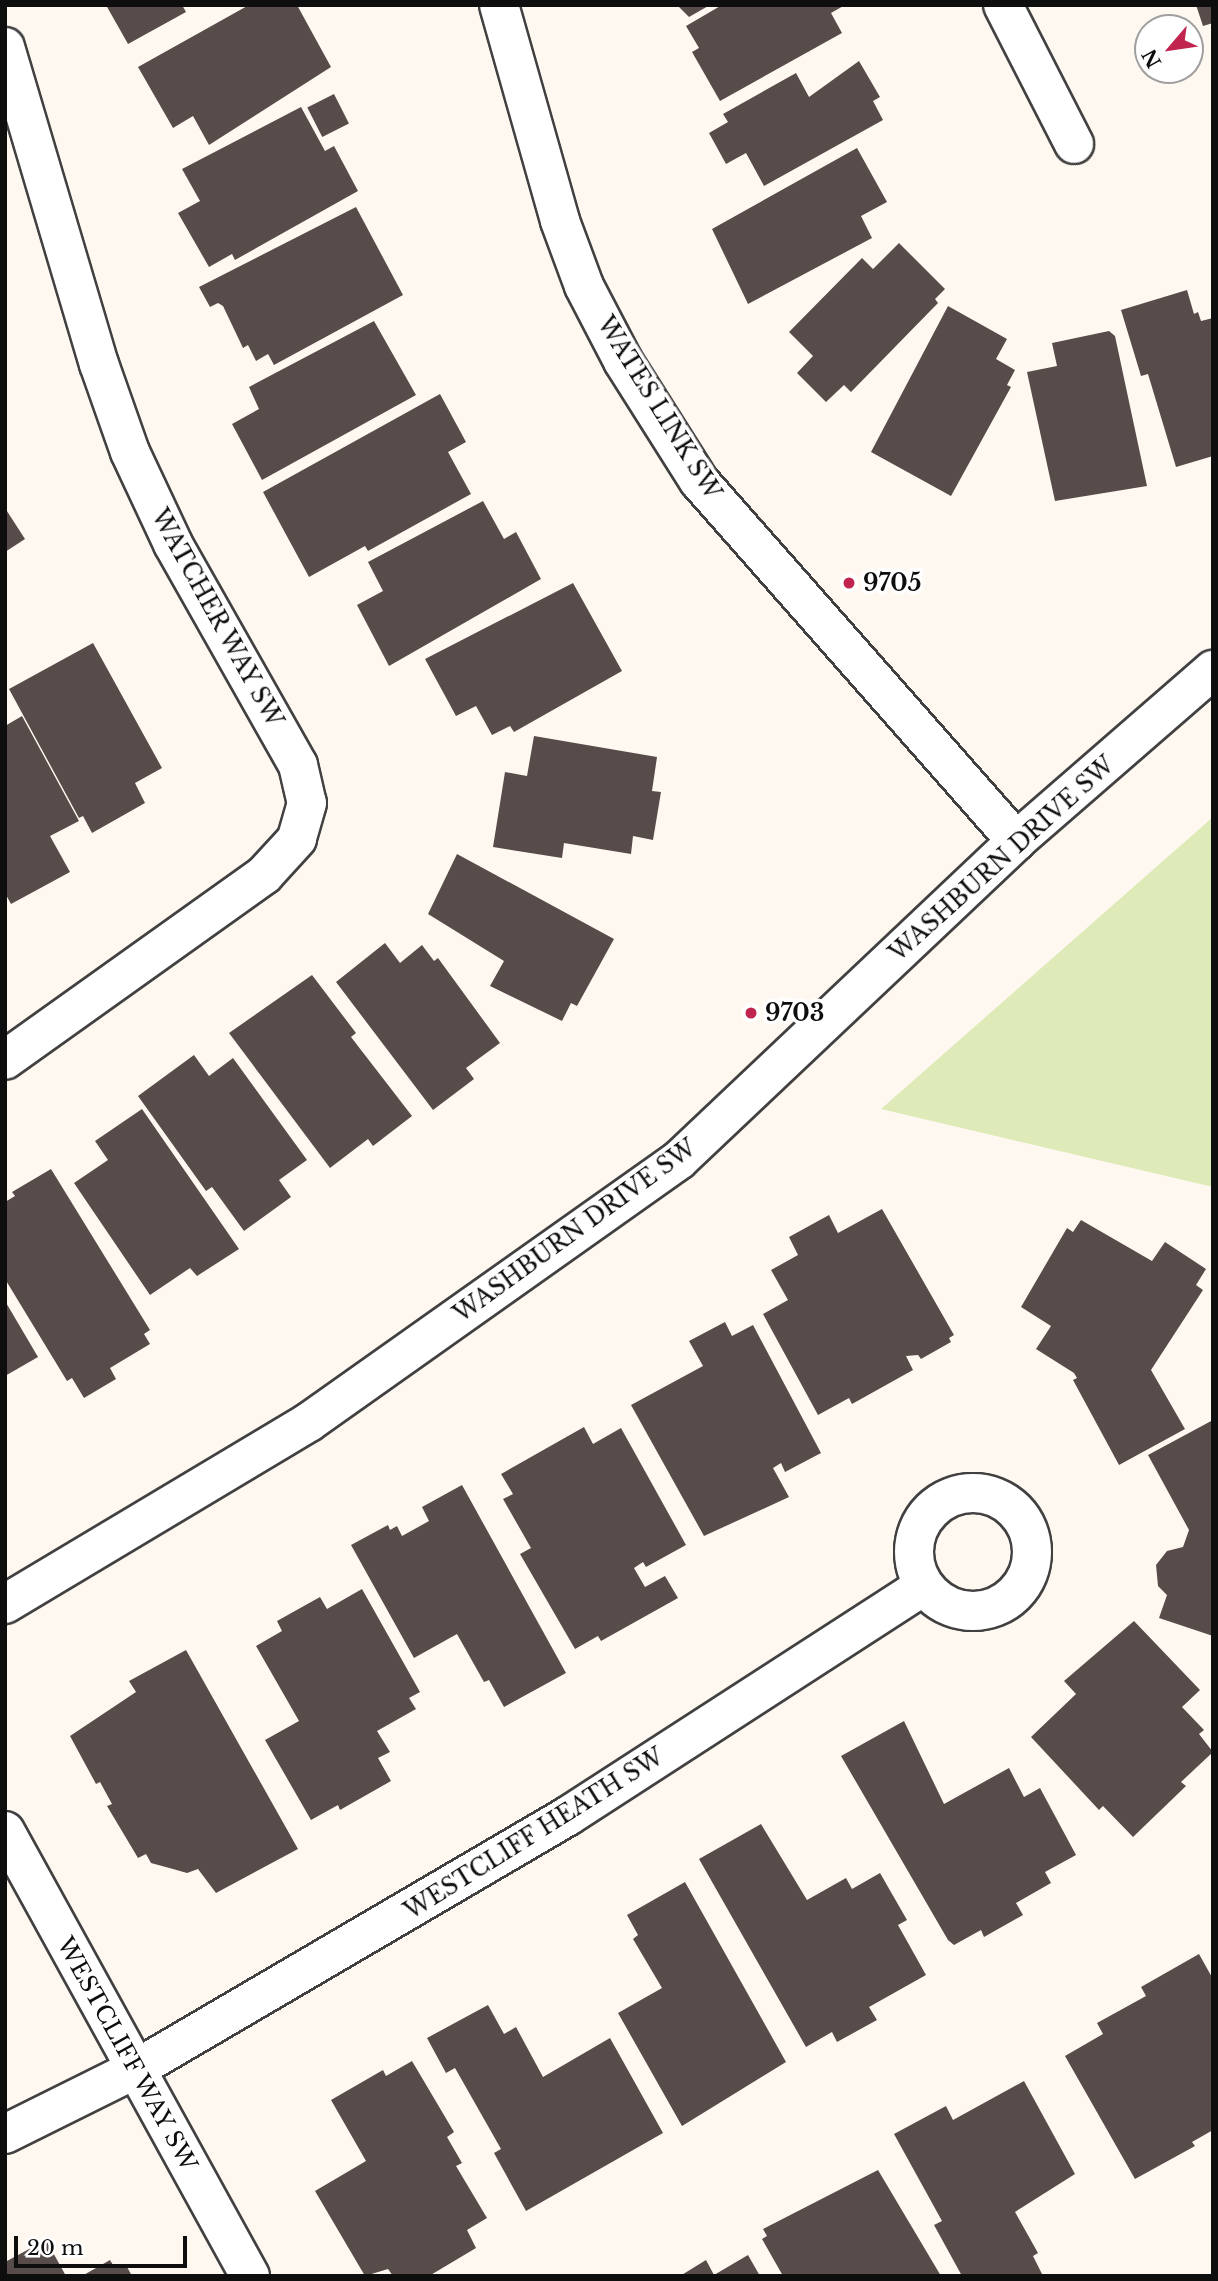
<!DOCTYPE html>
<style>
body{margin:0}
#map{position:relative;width:1218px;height:2281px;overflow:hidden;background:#fff8f0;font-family:"Libre Baskerville",serif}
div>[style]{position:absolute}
.green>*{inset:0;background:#deeab8}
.building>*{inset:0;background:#574c4a;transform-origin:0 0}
.roads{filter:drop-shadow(2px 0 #414141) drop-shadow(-2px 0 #414141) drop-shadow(0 2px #414141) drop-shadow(0 -2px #414141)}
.minor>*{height:38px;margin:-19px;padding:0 19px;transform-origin:19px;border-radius:19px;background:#fff}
.minor>.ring{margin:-19px;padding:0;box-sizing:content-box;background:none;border:38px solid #fff;border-radius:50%}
.tertiary>*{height:38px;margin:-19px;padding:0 19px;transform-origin:19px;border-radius:19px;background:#fff}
.dots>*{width:19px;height:19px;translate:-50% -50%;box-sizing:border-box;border:4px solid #fff;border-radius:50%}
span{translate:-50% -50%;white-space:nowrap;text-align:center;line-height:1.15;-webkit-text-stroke:7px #fff;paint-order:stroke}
.street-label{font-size:23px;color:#0e0e0e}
.poi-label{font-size:23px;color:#0e0e0e;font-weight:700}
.left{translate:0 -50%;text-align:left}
.frame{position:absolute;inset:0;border:7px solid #0e0e0e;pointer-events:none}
.north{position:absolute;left:1134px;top:14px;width:70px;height:70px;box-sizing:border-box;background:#fff;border:2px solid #9f9f9f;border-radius:50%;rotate:241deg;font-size:19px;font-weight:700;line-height:28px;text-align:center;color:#0e0e0e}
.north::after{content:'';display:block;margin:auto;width:24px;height:32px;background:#c1244f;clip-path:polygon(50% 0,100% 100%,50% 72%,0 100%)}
.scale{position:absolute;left:14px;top:2236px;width:173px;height:32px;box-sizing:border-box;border:4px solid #0e0e0e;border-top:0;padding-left:9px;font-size:21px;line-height:24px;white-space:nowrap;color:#0e0e0e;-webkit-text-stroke:5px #fff;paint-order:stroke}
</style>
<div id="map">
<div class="green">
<i style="clip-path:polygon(1213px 817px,1213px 1187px,881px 1109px)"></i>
</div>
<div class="building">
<i style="clip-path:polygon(106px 5px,182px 5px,186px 12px,128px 44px)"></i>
<i style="clip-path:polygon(249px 5px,297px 5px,331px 67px,209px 145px,193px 116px,173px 128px,138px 67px)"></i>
<i style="clip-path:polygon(677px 5px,710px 5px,689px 17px)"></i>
<i style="clip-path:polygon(722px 5px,845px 5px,831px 13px,842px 33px,720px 101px,692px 52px,699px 48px,686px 26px)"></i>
<i style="clip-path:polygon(1196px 5px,1213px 5px,1213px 23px,1203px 26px)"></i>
<i style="clip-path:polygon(859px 61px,880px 97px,873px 101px,883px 120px,764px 186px,746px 153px,726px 164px,709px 133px,728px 122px,723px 114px,796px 73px,809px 97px)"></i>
<i style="left:334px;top:94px;width:33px;height:30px;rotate:63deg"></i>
<i style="clip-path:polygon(301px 107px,325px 151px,334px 146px,358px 191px,235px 260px,232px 254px,209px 267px,178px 213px,200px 201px,182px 169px)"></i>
<i style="clip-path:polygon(857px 148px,887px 202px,861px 216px,872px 238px,748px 304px,712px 229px)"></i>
<i style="clip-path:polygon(356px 207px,403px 295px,274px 365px,268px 354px,256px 361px,248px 345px,243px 348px,223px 306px,218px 303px,210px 307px,199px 287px)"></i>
<i style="clip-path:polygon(899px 243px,945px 289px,935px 299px,938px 303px,851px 392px,844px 385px,826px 402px,797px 373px,813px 356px,789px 332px,862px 258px,873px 269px)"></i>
<i style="clip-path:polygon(1187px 290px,1194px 314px,1198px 312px,1201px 321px,1213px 318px,1213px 456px,1176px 467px,1148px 374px,1141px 376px,1121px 310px)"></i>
<i style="clip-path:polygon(948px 306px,1007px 339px,996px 359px,1015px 370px,1007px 385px,1011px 387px,951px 496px,871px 452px)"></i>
<i style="clip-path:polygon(374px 321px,416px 395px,262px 480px,232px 424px,259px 409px,249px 387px)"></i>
<i style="clip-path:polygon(1109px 331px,1115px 336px,1147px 486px,1055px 501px,1027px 372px,1057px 366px,1052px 343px)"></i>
<i style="clip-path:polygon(440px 394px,466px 442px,448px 452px,471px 494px,368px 551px,365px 546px,309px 577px,263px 492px)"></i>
<i style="clip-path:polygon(483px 501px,504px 539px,516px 532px,541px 579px,389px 666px,357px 605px,383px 591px,368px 562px)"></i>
<i style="clip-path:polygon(5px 508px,25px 539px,5px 552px)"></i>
<i style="clip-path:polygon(573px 583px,622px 671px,514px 732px,510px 726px,492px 735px,476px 706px,456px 716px,425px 659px)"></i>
<i style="clip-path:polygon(93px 643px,162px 768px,135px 783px,145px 803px,92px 833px,83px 816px,79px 818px,9px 689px)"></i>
<i style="clip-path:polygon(22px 716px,79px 821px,50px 836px,70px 872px,11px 904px,5px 893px,5px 726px)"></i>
<i style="clip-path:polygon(534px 736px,657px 757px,652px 791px,661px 792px,653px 840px,633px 836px,631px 854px,564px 843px,562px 858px,493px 847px,505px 772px,527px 776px)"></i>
<i style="clip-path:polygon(457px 854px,614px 939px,577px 1006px,571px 1003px,562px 1021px,490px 986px,504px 961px,428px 914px)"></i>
<i style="clip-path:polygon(385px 943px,400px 963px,422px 945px,434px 961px,438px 958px,500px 1043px,466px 1068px,474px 1079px,433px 1110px,336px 982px)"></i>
<i style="clip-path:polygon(312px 975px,356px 1033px,351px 1037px,412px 1116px,373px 1146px,368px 1139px,330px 1168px,229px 1033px)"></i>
<i style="clip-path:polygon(194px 1055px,209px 1076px,233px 1058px,307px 1160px,279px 1180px,291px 1197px,244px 1231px,212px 1187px,206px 1191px,138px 1096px)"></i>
<i style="clip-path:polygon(142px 1109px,239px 1249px,197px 1276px,190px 1268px,150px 1295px,74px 1183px,108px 1160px,95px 1141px)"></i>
<i style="clip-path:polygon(51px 1169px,150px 1330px,144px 1334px,150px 1344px,110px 1368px,116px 1379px,84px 1398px,72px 1378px,67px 1381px,5px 1279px,5px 1202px,15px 1196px,12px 1192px)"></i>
<i style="clip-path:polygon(882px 1209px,954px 1335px,949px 1338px,951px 1342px,921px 1359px,918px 1355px,906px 1356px,913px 1370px,852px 1404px,849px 1398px,818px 1415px,763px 1314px,788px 1300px,771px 1270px,798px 1255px,789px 1237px,829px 1215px,838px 1233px)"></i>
<i style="clip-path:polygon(1081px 1220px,1152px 1261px,1165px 1242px,1206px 1269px,1196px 1285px,1203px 1290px,1151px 1370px,1185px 1429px,1119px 1465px,1073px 1380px,1077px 1378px,1074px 1373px,1036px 1349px,1051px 1326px,1021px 1307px,1067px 1228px,1073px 1232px)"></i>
<i style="clip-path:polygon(5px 1301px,38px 1357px,5px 1376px)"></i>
<i style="clip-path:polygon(725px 1322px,732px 1336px,753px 1325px,821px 1453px,785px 1472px,781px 1463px,773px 1468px,789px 1497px,704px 1536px,631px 1405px,703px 1366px,689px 1341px)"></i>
<i style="clip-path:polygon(1213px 1420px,1213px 1636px,1159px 1618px,1167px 1595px,1158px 1586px,1156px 1565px,1167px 1551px,1183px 1547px,1189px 1530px,1148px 1455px)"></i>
<i style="clip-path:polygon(584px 1427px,593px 1444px,621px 1428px,686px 1545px,646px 1567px,643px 1562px,634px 1568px,645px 1587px,665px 1576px,678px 1598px,601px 1641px,598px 1636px,575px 1649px,520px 1554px,531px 1548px,503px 1499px,513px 1494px,501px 1474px)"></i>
<i style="clip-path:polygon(462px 1485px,566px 1673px,504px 1707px,489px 1680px,484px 1682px,457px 1634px,414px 1658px,351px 1545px,388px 1525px,390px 1530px,397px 1526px,402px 1536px,429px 1521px,422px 1507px)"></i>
<i style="clip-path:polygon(362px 1589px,420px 1692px,409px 1698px,416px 1709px,377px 1731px,390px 1752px,378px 1758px,391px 1781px,340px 1810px,338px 1805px,311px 1820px,265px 1740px,299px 1721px,256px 1646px,282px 1631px,277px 1621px,320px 1597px,327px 1609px)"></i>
<i style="clip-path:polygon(1134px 1621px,1200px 1690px,1182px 1707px,1204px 1730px,1199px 1734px,1213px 1752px,1181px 1782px,1186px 1786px,1133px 1837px,1103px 1806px,1099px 1810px,1031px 1737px,1076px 1694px,1064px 1681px)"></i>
<i style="clip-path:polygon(186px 1650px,298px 1849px,216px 1893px,198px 1869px,187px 1873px,173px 1869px,151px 1863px,146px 1854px,138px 1858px,107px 1806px,112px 1804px,100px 1782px,96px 1784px,70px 1736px,136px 1692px,129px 1681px)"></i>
<i style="clip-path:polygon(904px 1721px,944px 1804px,1009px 1768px,1024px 1797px,1040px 1788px,1076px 1855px,1045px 1872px,1051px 1883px,1016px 1903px,1023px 1915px,984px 1937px,981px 1930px,954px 1945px,948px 1940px,841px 1756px)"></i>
<i style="clip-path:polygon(761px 1824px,807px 1900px,846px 1878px,852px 1889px,880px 1873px,907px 1920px,898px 1925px,926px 1975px,869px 2007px,877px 2020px,837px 2042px,832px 2032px,806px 2047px,699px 1859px)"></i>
<i style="clip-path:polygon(685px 1882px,786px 2062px,682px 2126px,618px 2013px,662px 1988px,633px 1939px,638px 1935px,627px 1915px)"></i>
<i style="clip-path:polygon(1199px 1954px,1213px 1979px,1213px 2130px,1192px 2142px,1195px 2146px,1135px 2179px,1065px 2056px,1103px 2034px,1097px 2023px,1146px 1996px,1141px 1987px)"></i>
<i style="clip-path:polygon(488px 2005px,504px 2034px,516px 2027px,543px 2077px,610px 2038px,663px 2133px,526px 2211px,494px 2153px,501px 2149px,455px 2068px,446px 2073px,427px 2038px)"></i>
<i style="clip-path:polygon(412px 2061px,454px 2132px,447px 2137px,462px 2163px,456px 2166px,487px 2218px,467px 2230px,476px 2248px,429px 2276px,393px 2276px,388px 2269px,365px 2276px,315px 2191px,366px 2161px,331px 2100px,383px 2070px,386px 2076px)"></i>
<i style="clip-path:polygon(1024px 2081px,1075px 2174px,1015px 2212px,1038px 2253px,1033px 2256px,1043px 2276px,962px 2276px,934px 2225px,942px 2221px,894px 2134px,946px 2106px,953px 2120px)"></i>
<i style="clip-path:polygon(878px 2170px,941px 2276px,783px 2276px,762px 2239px,767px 2236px,763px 2229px)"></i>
<i style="clip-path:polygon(46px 2240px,66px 2276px,5px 2276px,5px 2262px)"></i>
<i style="clip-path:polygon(748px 2255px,760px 2276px,680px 2276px,706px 2260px,714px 2275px)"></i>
<i style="clip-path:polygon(110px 2260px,113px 2265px,126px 2265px,132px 2276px,82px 2276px)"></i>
</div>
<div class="roads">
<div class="minor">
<i style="left:1003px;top:5px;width:156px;rotate:62.9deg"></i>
<i style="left:5px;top:47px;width:331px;rotate:73.5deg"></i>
<i style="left:99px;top:364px;width:93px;rotate:70.6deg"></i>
<i style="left:130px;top:452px;width:102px;rotate:64.9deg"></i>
<i style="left:173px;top:544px;width:254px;rotate:60.5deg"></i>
<i style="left:298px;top:765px;width:39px;rotate:77deg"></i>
<i style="left:307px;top:803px;width:37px;rotate:106deg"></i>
<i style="left:297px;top:839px;width:49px;rotate:132.5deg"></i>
<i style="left:264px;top:875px;width:318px;rotate:144.5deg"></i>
<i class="ring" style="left:914px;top:1493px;width:80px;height:80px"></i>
<i style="left:5px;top:1831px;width:508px;rotate:61.16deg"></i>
<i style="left:5px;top:2134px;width:146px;rotate:-26.4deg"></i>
<i style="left:136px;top:2069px;width:501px;rotate:-30.36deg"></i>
<i style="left:568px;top:1816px;width:424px;rotate:-32.9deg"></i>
</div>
<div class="tertiary">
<i style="left:499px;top:5px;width:224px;rotate:74.2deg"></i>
<i style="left:560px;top:221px;width:69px;rotate:69.7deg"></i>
<i style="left:584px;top:286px;width:85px;rotate:62.5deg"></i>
<i style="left:623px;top:361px;width:142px;rotate:57.7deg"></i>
<i style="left:699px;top:481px;width:480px;rotate:48.6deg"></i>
<i style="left:5px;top:1604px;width:354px;rotate:-30.9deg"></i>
<i style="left:309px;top:1422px;width:453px;rotate:-35.3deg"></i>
<i style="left:679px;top:1160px;width:464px;rotate:-43.4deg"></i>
<i style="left:1016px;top:841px;width:261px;rotate:-41deg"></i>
</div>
</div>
<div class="dots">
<i style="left:849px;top:583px;background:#c1244f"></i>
<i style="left:751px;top:1013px;background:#c1244f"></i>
</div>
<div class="street-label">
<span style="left:659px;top:408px;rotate:58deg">WATES LINK SW</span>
<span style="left:217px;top:618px;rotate:61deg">WATCHER WAY SW</span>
<span style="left:1002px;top:859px;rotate:-42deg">WASHBURN DRIVE SW</span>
<span style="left:575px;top:1231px;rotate:-36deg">WASHBURN DRIVE SW</span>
<span style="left:534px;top:1834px;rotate:-32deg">WESTCLIFF HEATH SW</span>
<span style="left:127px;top:2054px;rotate:61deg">WESTCLIFF WAY SW</span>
</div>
<div class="poi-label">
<span class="left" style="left:863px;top:583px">9705</span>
<span class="left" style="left:765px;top:1013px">9703</span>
</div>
<div class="frame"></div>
<div class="north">N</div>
<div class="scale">20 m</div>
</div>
